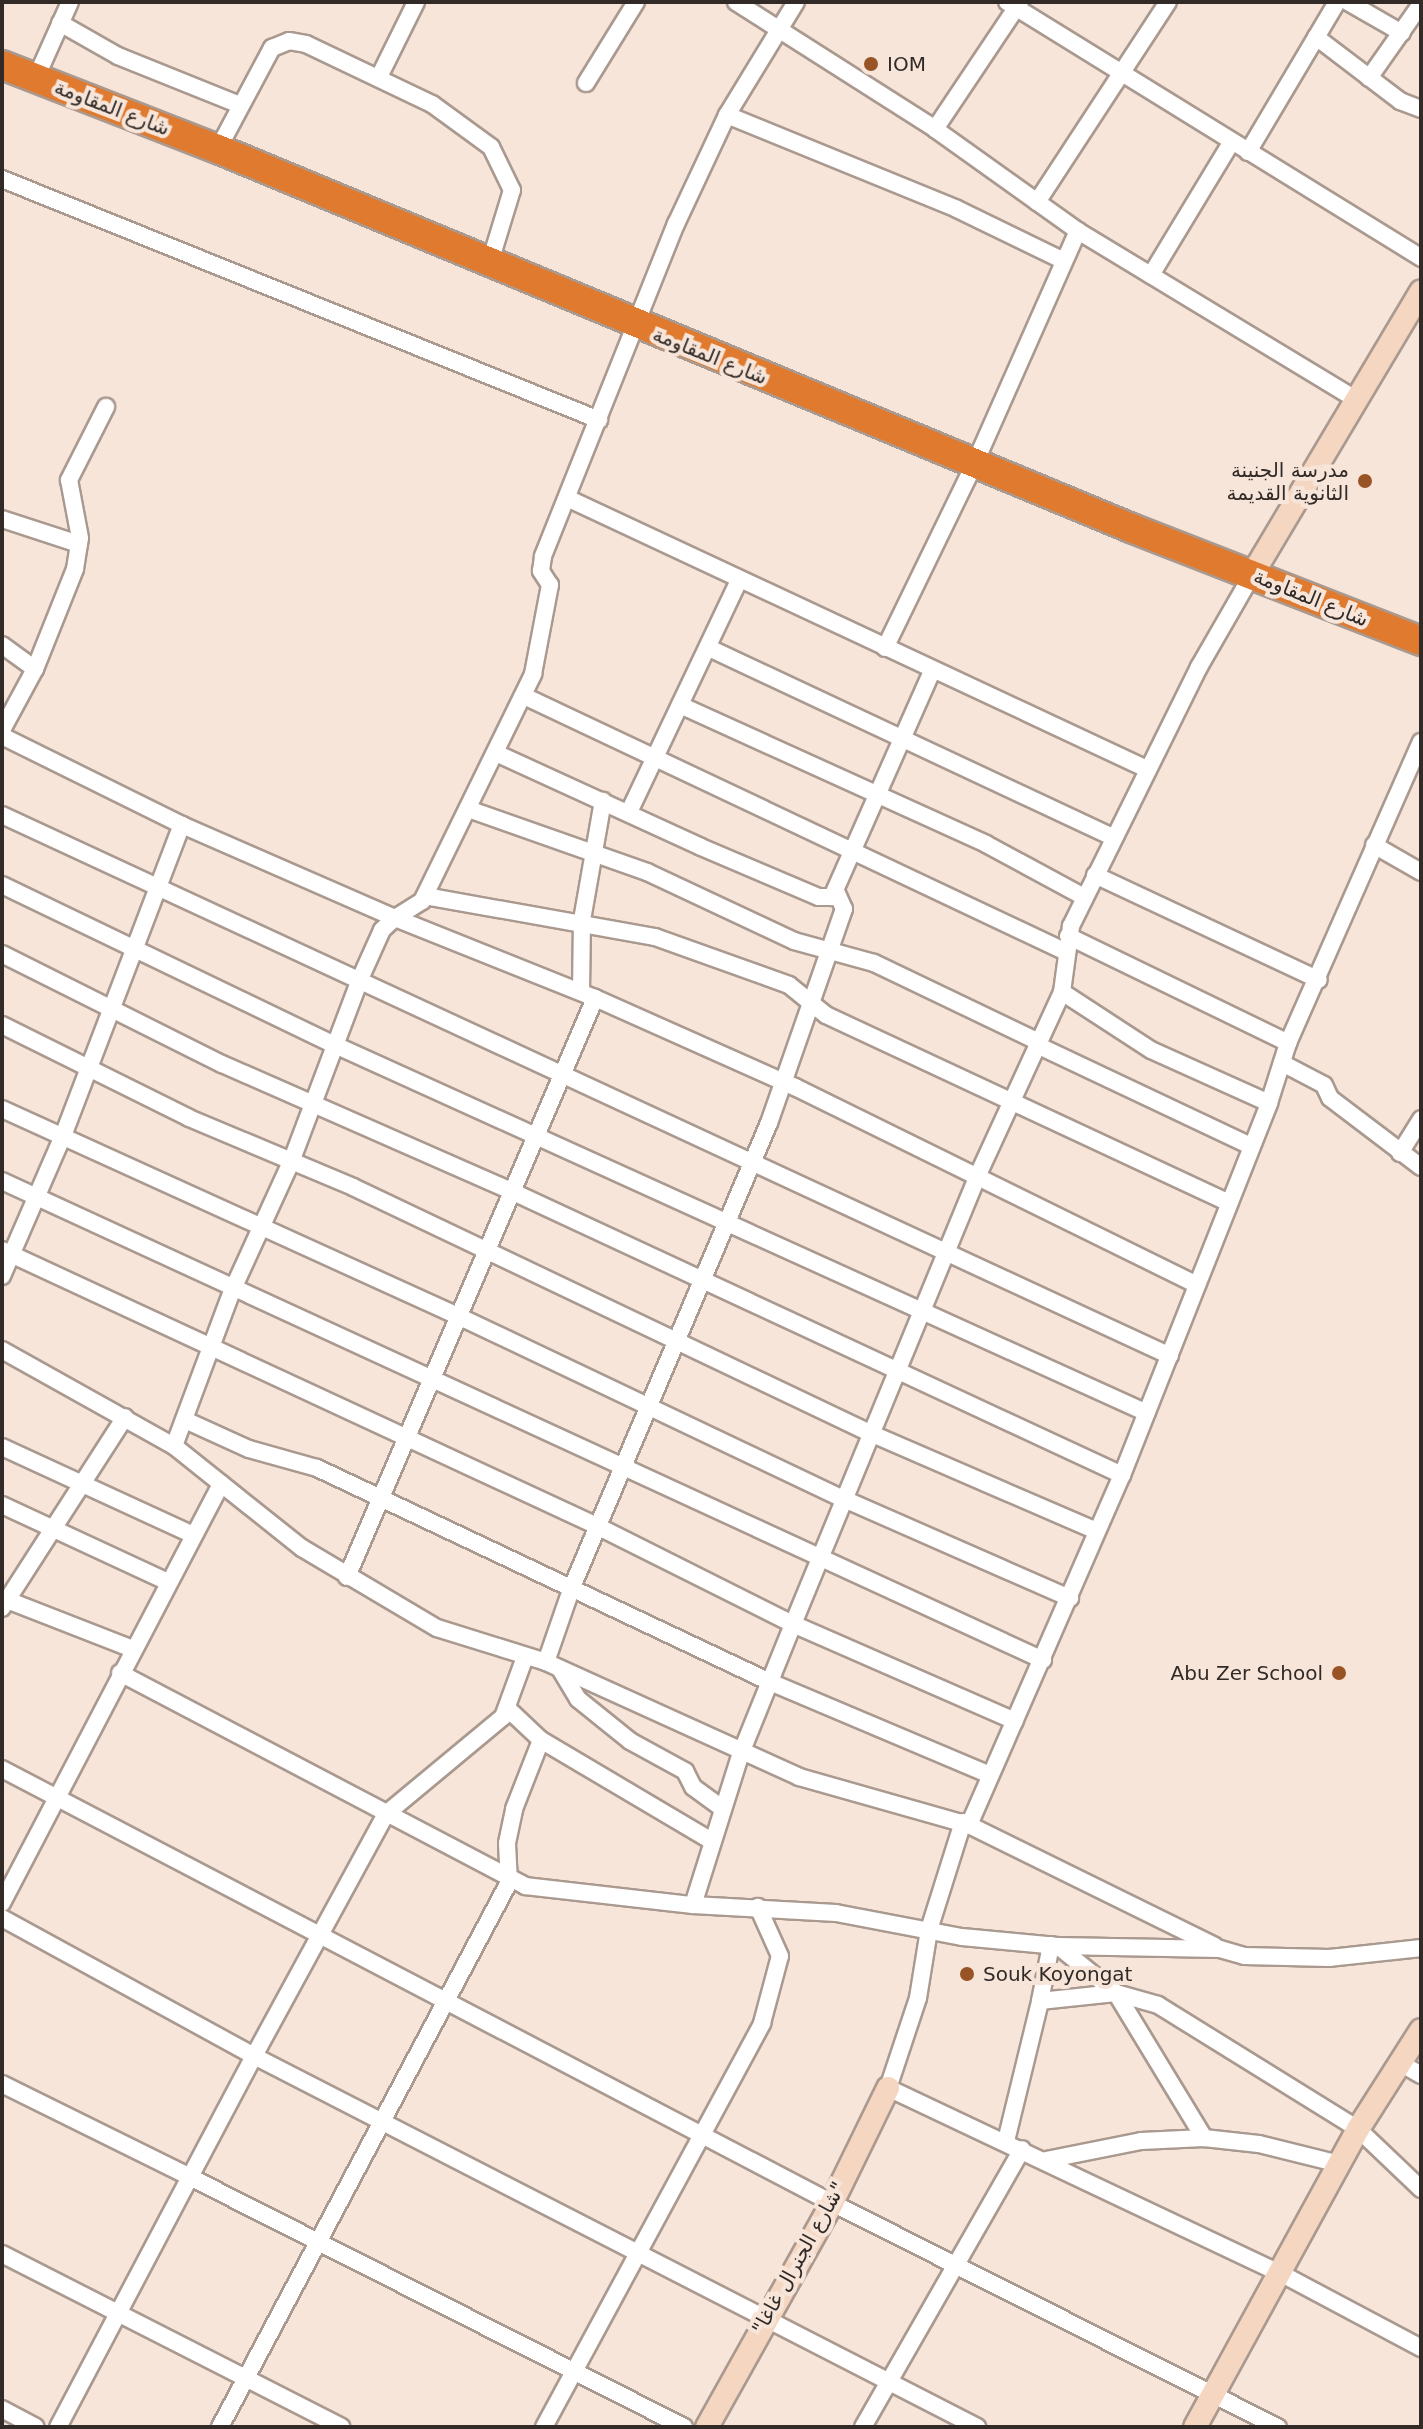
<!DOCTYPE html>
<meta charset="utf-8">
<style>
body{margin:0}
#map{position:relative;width:1423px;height:2429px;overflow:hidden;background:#f7e5da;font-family:"DejaVu Sans","Noto Naskh Arabic",sans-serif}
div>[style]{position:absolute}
.roads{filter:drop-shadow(2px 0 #aa998f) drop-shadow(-2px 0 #aa998f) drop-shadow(0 2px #aa998f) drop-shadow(0 -2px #aa998f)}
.street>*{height:16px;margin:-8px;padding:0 8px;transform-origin:8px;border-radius:8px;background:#fff}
.secondary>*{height:22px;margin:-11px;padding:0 11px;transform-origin:11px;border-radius:11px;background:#f5d7c1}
.highway>*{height:28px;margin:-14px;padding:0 14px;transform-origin:14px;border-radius:14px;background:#df7a2f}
.dots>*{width:22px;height:22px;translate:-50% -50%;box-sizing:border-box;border:4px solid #f7e5da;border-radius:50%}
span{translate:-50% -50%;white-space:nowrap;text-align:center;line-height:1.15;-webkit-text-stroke:8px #f7e5da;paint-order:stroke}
.poi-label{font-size:20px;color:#312a26}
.left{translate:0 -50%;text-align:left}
.right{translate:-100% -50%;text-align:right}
.street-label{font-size:20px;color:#312a26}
.frame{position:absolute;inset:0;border:4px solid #312a26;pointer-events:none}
</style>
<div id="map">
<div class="roads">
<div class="street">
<i style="left:736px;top:2px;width:236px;rotate:32.5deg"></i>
<i style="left:935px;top:129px;width:176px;rotate:35.5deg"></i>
<i style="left:1078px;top:231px;width:323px;rotate:31.2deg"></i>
<i style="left:1007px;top:2px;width:487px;rotate:31.7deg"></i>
<i style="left:1348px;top:2px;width:62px;rotate:29.9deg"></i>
<i style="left:60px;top:23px;width:67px;rotate:29.6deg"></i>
<i style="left:118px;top:56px;width:131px;rotate:21.9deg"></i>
<i style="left:1316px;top:37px;width:106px;rotate:37.3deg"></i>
<i style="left:1400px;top:101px;width:22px;rotate:21deg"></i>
<i style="left:379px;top:77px;width:84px;rotate:-63.7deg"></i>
<i style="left:36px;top:78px;width:83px;rotate:-65.9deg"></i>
<i style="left:1369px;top:78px;width:90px;rotate:-54.9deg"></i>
<i style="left:586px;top:83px;width:95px;rotate:-58.3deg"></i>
<i style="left:727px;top:115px;width:248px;rotate:22.2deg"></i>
<i style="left:957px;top:209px;width:117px;rotate:25.9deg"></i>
<i style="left:935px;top:129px;width:153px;rotate:-56.2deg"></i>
<i style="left:218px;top:149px;width:115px;rotate:-61.9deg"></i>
<i style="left:272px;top:48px;width:18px;rotate:-22deg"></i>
<i style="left:289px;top:41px;width:17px;rotate:10deg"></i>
<i style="left:306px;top:44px;width:140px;rotate:25.5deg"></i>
<i style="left:432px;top:104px;width:73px;rotate:36.1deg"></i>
<i style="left:491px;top:147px;width:48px;rotate:64deg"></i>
<i style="left:512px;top:190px;width:75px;rotate:107deg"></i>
<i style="left:1248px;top:152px;width:174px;rotate:-59.3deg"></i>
<i style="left:2px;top:179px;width:644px;rotate:21.98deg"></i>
<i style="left:1037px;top:202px;width:239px;rotate:-56.8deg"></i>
<i style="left:1151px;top:275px;width:154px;rotate:-58.8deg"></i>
<i style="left:567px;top:498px;width:640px;rotate:25.04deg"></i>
<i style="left:2px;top:519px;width:81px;rotate:18deg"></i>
<i style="left:2px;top:645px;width:41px;rotate:36deg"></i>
<i style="left:709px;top:648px;width:445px;rotate:25.1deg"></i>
<i style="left:885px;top:648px;width:206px;rotate:-64.1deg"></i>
<i style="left:975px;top:463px;width:254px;rotate:-66.1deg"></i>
<i style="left:524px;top:696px;width:599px;rotate:25.28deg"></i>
<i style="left:680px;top:705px;width:336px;rotate:24.4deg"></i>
<i style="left:986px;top:844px;width:111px;rotate:28.4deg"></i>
<i style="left:2px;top:730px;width:69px;rotate:-61.6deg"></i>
<i style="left:35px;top:669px;width:108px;rotate:-68.2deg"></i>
<i style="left:75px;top:569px;width:31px;rotate:-81deg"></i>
<i style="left:80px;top:538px;width:59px;rotate:-100.7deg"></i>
<i style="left:69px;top:480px;width:82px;rotate:-63.1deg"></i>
<i style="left:2px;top:736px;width:201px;rotate:26.3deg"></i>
<i style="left:182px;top:825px;width:232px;rotate:23.6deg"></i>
<i style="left:395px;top:918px;width:32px;rotate:-32deg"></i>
<i style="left:422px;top:901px;width:253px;rotate:-63.9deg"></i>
<i style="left:533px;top:674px;width:91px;rotate:-79.2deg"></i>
<i style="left:550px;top:585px;width:17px;rotate:-123deg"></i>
<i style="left:541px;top:571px;width:15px;rotate:-82deg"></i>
<i style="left:543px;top:556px;width:358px;rotate:-68.2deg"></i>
<i style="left:676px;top:224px;width:120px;rotate:-64.9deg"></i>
<i style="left:727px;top:115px;width:132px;rotate:-58.6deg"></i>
<i style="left:498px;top:754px;width:223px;rotate:24.6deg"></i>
<i style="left:701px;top:847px;width:128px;rotate:23deg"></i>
<i style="left:819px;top:897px;width:13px"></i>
<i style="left:832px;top:897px;width:247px;rotate:-66.1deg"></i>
<i style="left:471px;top:810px;width:187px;rotate:19.4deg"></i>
<i style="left:647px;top:872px;width:162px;rotate:25.1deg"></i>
<i style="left:794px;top:941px;width:83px;rotate:15.4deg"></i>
<i style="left:874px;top:963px;width:183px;rotate:25.6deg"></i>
<i style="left:629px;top:812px;width:257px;rotate:-64.6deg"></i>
<i style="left:2px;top:815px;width:1287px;rotate:24.85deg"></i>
<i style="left:1374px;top:845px;width:54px;rotate:29.9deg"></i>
<i style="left:1095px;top:875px;width:247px;rotate:25.1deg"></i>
<i style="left:2px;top:885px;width:369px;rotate:25.7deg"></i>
<i style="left:335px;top:1045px;width:891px;rotate:24.38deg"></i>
<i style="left:425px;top:896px;width:234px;rotate:10.1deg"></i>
<i style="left:655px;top:937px;width:142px;rotate:19.7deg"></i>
<i style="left:789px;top:985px;width:48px;rotate:39deg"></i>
<i style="left:826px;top:1015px;width:445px;rotate:25deg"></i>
<i style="left:1068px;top:936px;width:245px;rotate:25.9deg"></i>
<i style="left:2px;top:954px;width:246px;rotate:26.6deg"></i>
<i style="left:222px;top:1064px;width:316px;rotate:23.7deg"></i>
<i style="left:511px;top:1191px;width:674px;rotate:24.93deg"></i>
<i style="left:581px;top:992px;width:72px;rotate:-89.2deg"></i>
<i style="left:582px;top:920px;width:121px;rotate:-80deg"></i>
<i style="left:1062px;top:992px;width:106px;rotate:33.1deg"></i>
<i style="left:1151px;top:1050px;width:129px;rotate:24.2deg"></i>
<i style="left:2px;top:1025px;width:209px;rotate:26.4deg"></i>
<i style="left:189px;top:1118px;width:178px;rotate:22.8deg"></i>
<i style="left:353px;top:1187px;width:573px;rotate:25.45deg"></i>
<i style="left:870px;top:1433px;width:246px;rotate:23.4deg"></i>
<i style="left:1037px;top:1045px;width:237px;rotate:25.3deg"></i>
<i style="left:1282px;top:1063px;width:47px;rotate:27.6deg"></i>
<i style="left:1324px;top:1085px;width:14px;rotate:65deg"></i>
<i style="left:1330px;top:1098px;width:114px;rotate:37.2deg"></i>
<i style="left:2px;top:1109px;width:501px;rotate:24.42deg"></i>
<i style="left:458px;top:1316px;width:427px;rotate:25.4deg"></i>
<i style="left:844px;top:1499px;width:247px;rotate:23.7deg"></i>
<i style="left:1400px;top:1153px;width:40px;rotate:-58deg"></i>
<i style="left:2px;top:1181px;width:1146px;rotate:24.71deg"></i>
<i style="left:2px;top:1250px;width:656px;rotate:24.88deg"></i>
<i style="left:597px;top:1526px;width:219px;rotate:26.6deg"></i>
<i style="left:793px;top:1624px;width:242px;rotate:23.6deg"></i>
<i style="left:2px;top:1276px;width:153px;rotate:-66.5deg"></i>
<i style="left:63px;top:1136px;width:333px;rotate:-69.1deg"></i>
<i style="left:2px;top:1350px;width:197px;rotate:29.2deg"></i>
<i style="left:174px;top:1446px;width:164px;rotate:38.6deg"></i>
<i style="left:302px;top:1548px;width:157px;rotate:30.7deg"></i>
<i style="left:437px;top:1628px;width:114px;rotate:17.3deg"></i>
<i style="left:546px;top:1662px;width:278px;rotate:24.4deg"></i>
<i style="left:799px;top:1777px;width:177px;rotate:15.8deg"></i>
<i style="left:969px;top:1825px;width:382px;rotate:-66.4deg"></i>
<i style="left:1122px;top:1475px;width:400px;rotate:-68.4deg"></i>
<i style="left:1269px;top:1103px;width:63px;rotate:-72.4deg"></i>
<i style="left:1288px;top:1043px;width:329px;rotate:-66.2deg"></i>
<i style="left:185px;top:1420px;width:70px;rotate:24.4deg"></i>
<i style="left:249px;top:1449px;width:71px;rotate:15.6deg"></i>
<i style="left:317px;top:1468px;width:501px;rotate:25.29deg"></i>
<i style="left:770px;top:1682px;width:239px;rotate:22.9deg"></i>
<i style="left:174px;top:1446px;width:165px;rotate:-69.5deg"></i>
<i style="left:232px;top:1291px;width:142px;rotate:-65.4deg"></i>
<i style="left:291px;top:1162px;width:196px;rotate:-69.3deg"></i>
<i style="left:360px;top:979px;width:54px;rotate:-65.8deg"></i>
<i style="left:382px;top:930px;width:18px;rotate:-43deg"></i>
<i style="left:395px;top:918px;width:215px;rotate:21.8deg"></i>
<i style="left:595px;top:998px;width:219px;rotate:24deg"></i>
<i style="left:795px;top:1087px;width:448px;rotate:26.2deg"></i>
<i style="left:2px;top:1447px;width:210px;rotate:24.7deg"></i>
<i style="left:2px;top:1505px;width:183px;rotate:24.9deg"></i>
<i style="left:347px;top:1577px;width:630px;rotate:-66.81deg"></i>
<i style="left:2px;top:1598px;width:141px;rotate:21.3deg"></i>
<i style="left:2px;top:1608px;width:227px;rotate:-57.2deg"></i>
<i style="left:546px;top:1662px;width:79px;rotate:-70.9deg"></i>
<i style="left:572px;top:1587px;width:504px;rotate:-67deg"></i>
<i style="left:769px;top:1123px;width:227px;rotate:-70.7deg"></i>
<i style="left:844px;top:909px;width:17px;rotate:-114deg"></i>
<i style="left:560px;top:1669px;width:35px;rotate:59deg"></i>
<i style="left:578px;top:1699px;width:67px;rotate:38.9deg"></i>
<i style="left:630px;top:1741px;width:63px;rotate:28.6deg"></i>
<i style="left:685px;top:1771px;width:18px;rotate:63deg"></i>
<i style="left:693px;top:1787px;width:36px;rotate:36deg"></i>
<i style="left:120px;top:1673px;width:458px;rotate:27.7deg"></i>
<i style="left:525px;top:1886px;width:169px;rotate:6.5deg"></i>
<i style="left:693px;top:1905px;width:143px;rotate:3.2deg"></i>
<i style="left:836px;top:1913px;width:128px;rotate:10.8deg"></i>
<i style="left:962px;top:1937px;width:96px;rotate:5.4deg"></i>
<i style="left:1058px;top:1946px;width:162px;rotate:1.1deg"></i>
<i style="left:1220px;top:1949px;width:25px;rotate:16deg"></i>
<i style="left:1244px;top:1956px;width:85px;rotate:1.3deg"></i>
<i style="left:1329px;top:1958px;width:93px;rotate:-6.2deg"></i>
<i style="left:541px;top:1740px;width:199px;rotate:30.6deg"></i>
<i style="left:2px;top:1769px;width:937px;rotate:27.6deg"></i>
<i style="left:832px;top:2203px;width:499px;rotate:26.7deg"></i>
<i style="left:963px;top:1822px;width:113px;rotate:107.5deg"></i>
<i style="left:929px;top:1930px;width:69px;rotate:99.2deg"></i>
<i style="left:918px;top:1998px;width:95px;rotate:108.4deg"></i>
<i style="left:888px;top:2088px;width:433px;rotate:25.3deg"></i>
<i style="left:1280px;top:2273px;width:160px;rotate:28deg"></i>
<i style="left:969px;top:1825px;width:274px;rotate:26.2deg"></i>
<i style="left:2px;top:1903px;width:473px;rotate:-62.4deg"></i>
<i style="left:693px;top:1905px;width:159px;rotate:-72.5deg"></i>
<i style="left:741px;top:1753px;width:139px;rotate:-68deg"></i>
<i style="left:793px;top:1624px;width:483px;rotate:-67.6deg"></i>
<i style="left:977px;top:1177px;width:204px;rotate:-65.3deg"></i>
<i style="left:1062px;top:992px;width:67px;rotate:-82.2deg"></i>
<i style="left:1071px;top:926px;width:289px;rotate:-63.7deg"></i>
<i style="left:1199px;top:667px;width:106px;rotate:-60.1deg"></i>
<i style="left:2px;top:1918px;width:287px;rotate:28.7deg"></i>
<i style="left:254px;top:2056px;width:276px;rotate:-61.4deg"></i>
<i style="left:386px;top:1814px;width:152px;rotate:-39.7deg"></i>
<i style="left:503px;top:1717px;width:64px;rotate:-69.9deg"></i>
<i style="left:1058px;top:1946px;width:75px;rotate:39deg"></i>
<i style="left:1116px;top:1993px;width:44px;rotate:15.9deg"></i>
<i style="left:1158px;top:2005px;width:235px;rotate:31.8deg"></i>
<i style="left:1358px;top:2129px;width:87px;rotate:43.6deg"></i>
<i style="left:1040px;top:2001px;width:57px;rotate:-78.9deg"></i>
<i style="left:1402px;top:2064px;width:22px;rotate:30deg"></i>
<i style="left:2px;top:2084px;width:210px;rotate:26.3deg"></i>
<i style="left:190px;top:2177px;width:283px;rotate:117.8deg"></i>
<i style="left:1006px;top:2141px;width:144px;rotate:-76.3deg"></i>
<i style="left:1040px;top:2001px;width:76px;rotate:-6deg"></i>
<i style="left:1116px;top:1993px;width:170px;rotate:58.7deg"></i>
<i style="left:1046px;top:2160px;width:97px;rotate:-11.3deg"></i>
<i style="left:1141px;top:2141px;width:63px;rotate:-2.7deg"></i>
<i style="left:1204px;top:2138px;width:55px;rotate:6.2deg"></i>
<i style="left:1259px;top:2144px;width:82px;rotate:14deg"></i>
<i style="left:2px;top:2254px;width:381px;rotate:27deg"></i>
<i style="left:2px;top:2409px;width:38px;rotate:28deg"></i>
<i style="left:220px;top:2427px;width:617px;rotate:-62.06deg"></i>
<i style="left:509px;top:1882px;width:39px;rotate:-93deg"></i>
<i style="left:507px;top:1843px;width:35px;rotate:-78deg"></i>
<i style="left:514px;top:1809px;width:74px;rotate:-68.6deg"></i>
<i style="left:541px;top:1740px;width:45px;rotate:-136.8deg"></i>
<i style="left:544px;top:2427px;width:459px;rotate:-61.6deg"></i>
<i style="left:762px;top:2023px;width:69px;rotate:-75deg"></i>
<i style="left:780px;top:1956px;width:54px;rotate:-114.2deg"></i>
<i style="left:684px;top:2427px;width:554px;rotate:-153.16deg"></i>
<i style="left:190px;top:2177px;width:137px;rotate:-62.1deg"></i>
<i style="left:254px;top:2056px;width:813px;rotate:27.16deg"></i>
<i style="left:863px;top:2427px;width:320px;rotate:-60.2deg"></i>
</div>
<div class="secondary">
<i style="left:1252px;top:575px;width:330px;rotate:-59.2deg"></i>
<i style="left:707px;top:2427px;width:257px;rotate:-60.8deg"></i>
<i style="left:832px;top:2203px;width:128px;rotate:-64deg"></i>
<i style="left:1195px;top:2427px;width:340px;rotate:-61.3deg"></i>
<i style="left:1358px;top:2129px;width:117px;rotate:-57.5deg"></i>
</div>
<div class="highway">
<i style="left:2px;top:65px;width:232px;rotate:21.3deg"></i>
<i style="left:218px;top:149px;width:989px;rotate:22.54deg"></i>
<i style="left:1131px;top:528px;width:311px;rotate:21.3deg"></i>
</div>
</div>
<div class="dots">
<i style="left:871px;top:64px;background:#985425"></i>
<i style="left:1365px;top:481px;background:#985425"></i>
<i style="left:1339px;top:1673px;background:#985425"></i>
<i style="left:967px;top:1974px;background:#985425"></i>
</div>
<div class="poi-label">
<span class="left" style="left:887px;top:64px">IOM</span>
<span class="right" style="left:1349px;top:482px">مدرسة الجنينة<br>الثانوية القديمة</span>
<span class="right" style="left:1323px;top:1673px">Abu Zer School</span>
<span class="left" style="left:983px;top:1974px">Souk Koyongat</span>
</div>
<div class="street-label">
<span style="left:112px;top:108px;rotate:21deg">شارع المقاومة</span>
<span style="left:710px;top:356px;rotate:22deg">شارع المقاومة</span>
<span style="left:1311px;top:598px;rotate:22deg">شارع المقاومة</span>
<span style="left:799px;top:2258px;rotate:-61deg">"شارع الجنرال غاغا"</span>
</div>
<div class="frame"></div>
</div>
